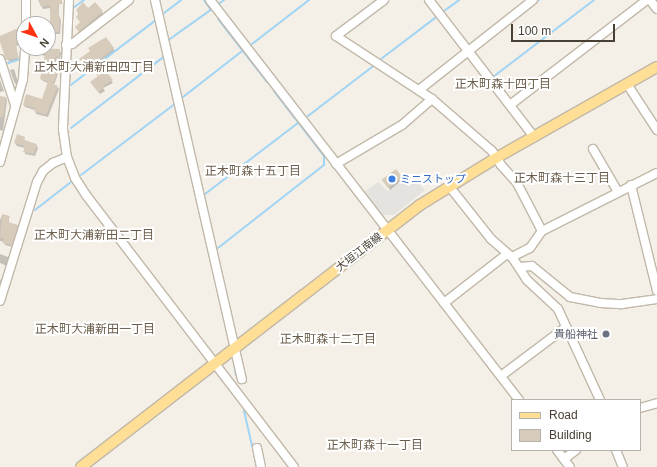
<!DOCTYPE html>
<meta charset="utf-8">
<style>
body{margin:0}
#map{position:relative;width:657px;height:467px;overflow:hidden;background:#f5f0e7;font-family:Helvetica,"Noto Sans JP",sans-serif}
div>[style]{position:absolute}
.parking>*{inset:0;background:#e5e3df}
.shadow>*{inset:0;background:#0003}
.stream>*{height:2px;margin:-1px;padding:0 1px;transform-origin:1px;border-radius:1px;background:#a0d4f5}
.building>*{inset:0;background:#d7ccbc;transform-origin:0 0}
.roads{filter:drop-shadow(1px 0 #c1b8a9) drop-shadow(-1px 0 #c1b8a9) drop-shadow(0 1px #c1b8a9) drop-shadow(0 -1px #c1b8a9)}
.minor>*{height:8px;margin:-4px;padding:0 4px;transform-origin:4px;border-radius:4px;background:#fff}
.major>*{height:10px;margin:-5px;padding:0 5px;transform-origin:5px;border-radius:5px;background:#ffdf96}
.dots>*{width:11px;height:11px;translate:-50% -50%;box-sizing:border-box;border:2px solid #fff;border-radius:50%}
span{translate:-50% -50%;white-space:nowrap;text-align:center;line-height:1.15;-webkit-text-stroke:4px #fff;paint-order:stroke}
.shop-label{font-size:11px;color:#366cbe}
.left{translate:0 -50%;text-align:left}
.street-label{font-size:11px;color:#484035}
.worship-label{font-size:11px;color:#5b616d}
.right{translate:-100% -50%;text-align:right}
.neighbourhood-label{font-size:12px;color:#6c5e4c}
.legend{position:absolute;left:511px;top:399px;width:130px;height:52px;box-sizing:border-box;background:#fff;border:1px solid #b6b3ae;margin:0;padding:5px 7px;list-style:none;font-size:12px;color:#484035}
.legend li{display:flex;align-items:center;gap:8px;height:20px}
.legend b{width:20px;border:1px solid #b6b3ae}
.north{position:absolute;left:16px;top:16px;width:40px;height:40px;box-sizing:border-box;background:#fff;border:1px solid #b6b3ae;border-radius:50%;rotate:130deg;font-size:11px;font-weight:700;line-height:16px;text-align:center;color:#484035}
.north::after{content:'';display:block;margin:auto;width:14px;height:18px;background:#ff3214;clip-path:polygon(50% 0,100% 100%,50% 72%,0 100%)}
.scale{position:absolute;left:511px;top:24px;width:104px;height:18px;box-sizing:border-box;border:2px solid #484035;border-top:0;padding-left:5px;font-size:12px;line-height:14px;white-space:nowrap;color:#484035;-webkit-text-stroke:3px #fff;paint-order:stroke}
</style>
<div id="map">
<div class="parking">
<i style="clip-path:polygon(409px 174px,425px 190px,394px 215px,381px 215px,364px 192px,378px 182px,388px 191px)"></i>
</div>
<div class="shadow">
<i style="clip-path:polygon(38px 0,62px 0,62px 4px,59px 4px,59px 17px,61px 20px,60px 34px,52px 34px,51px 31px,51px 8px,43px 9px)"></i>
<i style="clip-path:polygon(77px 10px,102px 11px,103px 14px,81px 33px,78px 30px,81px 23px)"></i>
<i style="clip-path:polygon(18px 29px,19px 45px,16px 46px,19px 60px,9px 62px,0 37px)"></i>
<i style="clip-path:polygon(37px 48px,59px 50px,61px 53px,60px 59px,57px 58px,53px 71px,58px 74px,54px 85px,59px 89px,48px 117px,36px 114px,35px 110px,25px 107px,24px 105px,43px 101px,48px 83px,43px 81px,41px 78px,45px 56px,38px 54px)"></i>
<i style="clip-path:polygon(113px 48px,115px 51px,99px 64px,113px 83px,103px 88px,105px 91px,100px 94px,93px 85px,99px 77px,93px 69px,89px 71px,81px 61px)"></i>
<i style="clip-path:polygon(14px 69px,18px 82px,15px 84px,10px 70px)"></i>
<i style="clip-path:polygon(0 80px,4px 91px,0 92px)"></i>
<i style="clip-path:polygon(0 97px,6px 98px,7px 100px,3px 131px,0 130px)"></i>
<i style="clip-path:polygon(24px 137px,25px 142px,36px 145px,38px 148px,35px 156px,25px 154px,25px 148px,17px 146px,15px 143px)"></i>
<i style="clip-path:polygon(396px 170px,402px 180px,390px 190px,385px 182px)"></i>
<i style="clip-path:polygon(2px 215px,9px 217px,9px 223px,17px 225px,19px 228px,13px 247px,5px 245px,4px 241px,0 241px,0 220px)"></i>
<i style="clip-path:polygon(0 254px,8px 257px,9px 260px,7px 266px,0 263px)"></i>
<i style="clip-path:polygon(0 279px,2px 282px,0 287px)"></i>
</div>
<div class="stream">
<i style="left:204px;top:0;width:12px;rotate:55deg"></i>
<i style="left:220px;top:3px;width:5px;rotate:-37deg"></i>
<i style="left:534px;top:3px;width:6px;rotate:-31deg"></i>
<i style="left:73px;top:8px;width:14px;rotate:-36deg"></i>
<i style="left:444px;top:11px;width:19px;rotate:-36deg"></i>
<i style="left:164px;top:13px;width:21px;rotate:-37deg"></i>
<i style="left:218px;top:19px;width:80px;rotate:52.1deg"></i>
<i style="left:167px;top:41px;width:55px;rotate:-35.4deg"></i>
<i style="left:252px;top:44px;width:72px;rotate:-37.7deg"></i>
<i style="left:21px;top:49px;width:26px;rotate:-88deg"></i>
<i style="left:381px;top:59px;width:68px;rotate:-37.2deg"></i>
<i style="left:8px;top:63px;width:14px;rotate:-17deg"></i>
<i style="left:98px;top:64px;width:73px;rotate:-37.2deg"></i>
<i style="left:492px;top:76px;width:1px;rotate:45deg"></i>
<i style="left:493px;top:77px;width:127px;rotate:-37.3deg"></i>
<i style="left:71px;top:85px;width:29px;rotate:-38deg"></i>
<i style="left:183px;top:97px;width:75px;rotate:-37.9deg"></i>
<i style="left:308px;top:116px;width:81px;rotate:-37.4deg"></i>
<i style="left:71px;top:128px;width:118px;rotate:-37.5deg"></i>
<i style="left:81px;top:175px;width:118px;rotate:-37.1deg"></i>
<i style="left:205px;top:194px;width:117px;rotate:-37.4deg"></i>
<i style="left:35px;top:210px;width:46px;rotate:-37.9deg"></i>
<i style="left:218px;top:248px;width:135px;rotate:-38.1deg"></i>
<i style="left:324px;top:165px;width:9px;rotate:-90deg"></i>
<i style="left:324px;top:156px;width:82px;rotate:-127.6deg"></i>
<i style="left:234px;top:364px;width:11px;rotate:80deg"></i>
<i style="left:244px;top:411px;width:37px;rotate:77deg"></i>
<i style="left:254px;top:455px;width:12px;rotate:76deg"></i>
</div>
<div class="building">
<i style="clip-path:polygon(39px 0,62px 0,62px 3px,58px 4px,59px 16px,60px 16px,59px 32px,50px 32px,50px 5px,41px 7px)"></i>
<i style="clip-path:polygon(83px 2px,88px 8px,95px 2px,103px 11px,79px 32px,75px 27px,80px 22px,76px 17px,79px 13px,76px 10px)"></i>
<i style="clip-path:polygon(18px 28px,18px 43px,16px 44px,18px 58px,6px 60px,0 42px,0 36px)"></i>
<i style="clip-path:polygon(106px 37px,114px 48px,98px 61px,113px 80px,103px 86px,104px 88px,98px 92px,90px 82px,98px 76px,91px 67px,87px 70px,79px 59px,90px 51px,88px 48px)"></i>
<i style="clip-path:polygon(30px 48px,60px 49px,59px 57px,56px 56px,52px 69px,58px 71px,53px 84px,58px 86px,46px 115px,34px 111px,35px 108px,23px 105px,26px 94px,42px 99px,48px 81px,40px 79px,45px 54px,30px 51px)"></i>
<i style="clip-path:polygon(0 96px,6px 97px,3px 117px,0 117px)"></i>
<i style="clip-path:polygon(17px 134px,25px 137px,24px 140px,37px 144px,34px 154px,23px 152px,25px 146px,14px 143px)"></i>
<i style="left:396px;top:169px;width:10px;height:18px;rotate:53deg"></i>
<i style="clip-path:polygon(2px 214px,10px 216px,8px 222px,18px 225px,12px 245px,2px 243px,4px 238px,0 238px)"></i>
</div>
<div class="roads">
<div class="minor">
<i style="left:69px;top:0;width:129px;rotate:92.7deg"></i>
<i style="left:63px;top:129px;width:28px;rotate:82deg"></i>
<i style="left:67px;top:157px;width:22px;rotate:69deg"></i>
<i style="left:75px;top:178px;width:20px;rotate:57deg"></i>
<i style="left:86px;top:195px;width:342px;rotate:52.6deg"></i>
<i style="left:155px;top:0;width:389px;rotate:77.1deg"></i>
<i style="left:210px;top:0;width:505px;rotate:52.31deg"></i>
<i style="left:384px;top:0;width:60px;rotate:143.1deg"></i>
<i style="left:336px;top:36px;width:115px;rotate:33.3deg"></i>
<i style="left:432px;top:99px;width:79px;rotate:40.9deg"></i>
<i style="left:492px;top:151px;width:17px;rotate:57deg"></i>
<i style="left:501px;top:165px;width:24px;rotate:48deg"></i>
<i style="left:517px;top:183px;width:54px;rotate:62.5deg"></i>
<i style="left:429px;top:0;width:173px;rotate:52.5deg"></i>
<i style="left:650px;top:0;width:11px;rotate:52deg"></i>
<i style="left:26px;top:24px;width:24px;rotate:-90deg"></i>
<i style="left:66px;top:45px;width:6px;rotate:-9deg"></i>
<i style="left:72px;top:44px;width:72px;rotate:-37.7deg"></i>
<i style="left:0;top:59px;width:48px;rotate:71.9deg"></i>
<i style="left:627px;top:84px;width:55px;rotate:56.9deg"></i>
<i style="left:419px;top:90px;width:145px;rotate:-38.3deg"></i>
<i style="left:510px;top:105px;width:173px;rotate:-37.5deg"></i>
<i style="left:593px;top:149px;width:50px;rotate:59.8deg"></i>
<i style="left:0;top:162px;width:86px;rotate:-74.5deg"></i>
<i style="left:23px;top:79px;width:31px;rotate:-86deg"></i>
<i style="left:336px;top:164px;width:77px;rotate:-30.6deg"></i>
<i style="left:402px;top:125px;width:40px;rotate:-41deg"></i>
<i style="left:631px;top:185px;width:109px;rotate:76.2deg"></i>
<i style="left:449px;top:186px;width:68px;rotate:51.6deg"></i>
<i style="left:491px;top:239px;width:28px;rotate:41deg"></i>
<i style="left:512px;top:257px;width:27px;rotate:57deg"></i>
<i style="left:527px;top:280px;width:42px;rotate:43.1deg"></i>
<i style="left:558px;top:309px;width:100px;rotate:65.2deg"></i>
<i style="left:512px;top:257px;width:20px;rotate:-27deg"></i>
<i style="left:530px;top:248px;width:21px;rotate:-55deg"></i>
<i style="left:542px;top:231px;width:129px;rotate:-26.8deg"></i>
<i style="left:519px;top:267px;width:13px;rotate:-4deg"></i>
<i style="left:532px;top:266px;width:49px;rotate:39.2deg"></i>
<i style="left:570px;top:297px;width:31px;rotate:11deg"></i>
<i style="left:600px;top:303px;width:22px;rotate:3deg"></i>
<i style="left:622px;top:304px;width:35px;rotate:-8deg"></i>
<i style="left:0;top:301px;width:125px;rotate:-72.7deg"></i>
<i style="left:37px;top:182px;width:13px;rotate:-61deg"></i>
<i style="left:43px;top:171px;width:13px;rotate:-39deg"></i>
<i style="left:53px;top:163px;width:15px;rotate:-23deg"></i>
<i style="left:444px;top:303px;width:80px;rotate:-37.9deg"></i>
<i style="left:501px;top:376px;width:81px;rotate:-37deg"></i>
<i style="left:640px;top:408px;width:18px;rotate:-16deg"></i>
<i style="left:257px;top:448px;width:19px;rotate:78deg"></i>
<i style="left:557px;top:450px;width:21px;rotate:53deg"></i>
<i style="left:616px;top:450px;width:18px;rotate:68deg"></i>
<i style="left:564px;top:459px;width:15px;rotate:-37deg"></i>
</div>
<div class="major">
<i style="left:81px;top:467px;width:428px;rotate:-37.7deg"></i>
<i style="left:420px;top:205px;width:89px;rotate:-31.7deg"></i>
<i style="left:496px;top:158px;width:185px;rotate:-29.5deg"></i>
</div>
</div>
<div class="dots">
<i style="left:392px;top:179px;background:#3f7fe0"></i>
<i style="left:606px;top:334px;background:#6b7280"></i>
</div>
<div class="shop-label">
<span class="left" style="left:400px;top:179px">ミニストップ</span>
</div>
<div class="street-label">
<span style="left:359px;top:252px;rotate:-38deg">大垣江南線</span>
</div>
<div class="worship-label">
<span class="right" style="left:598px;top:334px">貴船神社</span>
</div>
<div class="neighbourhood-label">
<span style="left:94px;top:68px">正木町大浦新田四丁目</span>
<span style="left:503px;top:85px">正木町森十四丁目</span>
<span style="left:253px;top:172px">正木町森十五丁目</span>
<span style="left:562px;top:179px">正木町森十三丁目</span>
<span style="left:94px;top:236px">正木町大浦新田二丁目</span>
<span style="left:95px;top:330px">正木町大浦新田一丁目</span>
<span style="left:328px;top:340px">正木町森十二丁目</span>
<span style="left:375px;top:446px">正木町森十一丁目</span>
</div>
<ul class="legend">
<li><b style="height:5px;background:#ffdf96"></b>Road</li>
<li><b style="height:11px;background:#d7ccbc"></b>Building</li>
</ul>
<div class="north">N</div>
<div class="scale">100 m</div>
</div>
